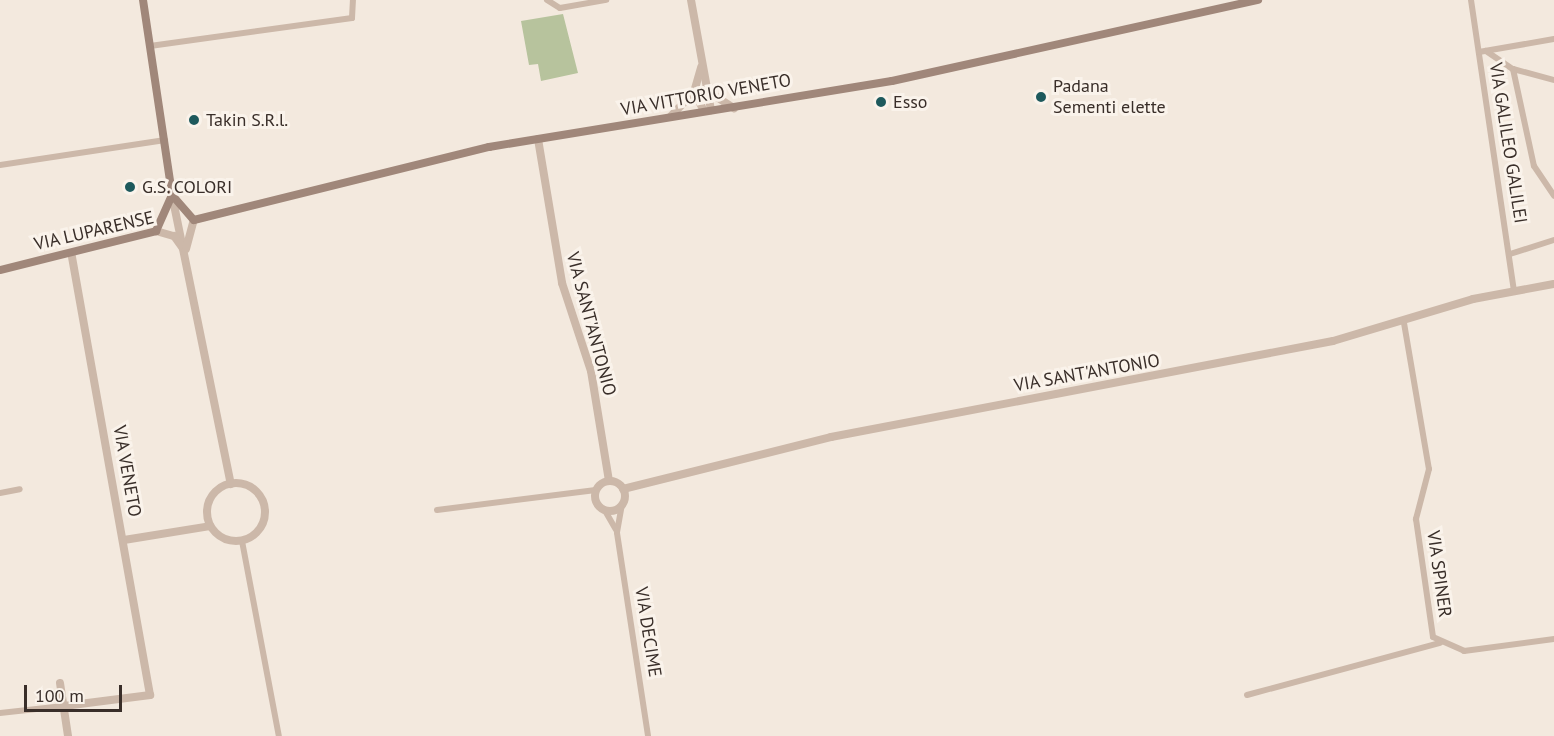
<!DOCTYPE html>
<style>
body{margin:0}
#map{position:relative;width:1554px;height:736px;overflow:hidden;background:#f3e9de;font-family:"PT Sans",sans-serif}
div>[style]{position:absolute}
.green>*{inset:0;background:#b7c39d}
.minor>*{height:6px;margin:-3px;padding:0 3px;transform-origin:3px;border-radius:3px;background:#ccb8a9}
.tertiary>*{height:8px;margin:-4px;padding:0 4px;transform-origin:4px;border-radius:4px;background:#ccb8a9}
.tertiary>.ring{margin:-4px;padding:0;box-sizing:content-box;background:none;border:8px solid #ccb8a9;border-radius:50%}
.secondary>*{height:8px;margin:-4px;padding:0 4px;transform-origin:4px;border-radius:4px;background:#a0877a}
.dots>*{width:16px;height:16px;translate:-50% -50%;box-sizing:border-box;border:3px solid #faf3eb;border-radius:50%}
span{translate:-50% -50%;white-space:nowrap;text-align:center;line-height:1.15;-webkit-text-stroke:6px #faf3eb;paint-order:stroke}
.poi-label{font-size:18px;color:#392e29}
.left{translate:0 -50%;text-align:left}
.street-label{font-size:18px;color:#392e29}
.scale{position:absolute;left:24px;top:685px;width:98px;height:27px;box-sizing:border-box;border:3px solid #392e29;border-top:0;padding-left:8px;font-size:18px;line-height:21px;white-space:nowrap;color:#392e29;-webkit-text-stroke:4px #faf3eb;paint-order:stroke}
</style>
<div id="map">
<div class="green">
<i style="clip-path:polygon(563px 14px,578px 73px,541px 81px,538px 64px,529px 65px,521px 21px)"></i>
</div>
<div class="minor">
<i style="left:547px;top:0;width:15px;rotate:32deg"></i>
<i style="left:560px;top:8px;width:47px;rotate:-9.9deg"></i>
<i style="left:1471px;top:0;width:293px;rotate:81.6deg"></i>
<i style="left:150px;top:46px;width:204px;rotate:-7.9deg"></i>
<i style="left:352px;top:18px;width:18px;rotate:-87deg"></i>
<i style="left:1486px;top:51px;width:32px;rotate:34deg"></i>
<i style="left:1513px;top:69px;width:42px;rotate:15deg"></i>
<i style="left:1479px;top:52px;width:76px;rotate:-9.8deg"></i>
<i style="left:1513px;top:69px;width:99px;rotate:77.8deg"></i>
<i style="left:1534px;top:166px;width:36px;rotate:56deg"></i>
<i style="left:0;top:165px;width:167px;rotate:-8.6deg"></i>
<i style="left:1510px;top:254px;width:46px;rotate:-17.7deg"></i>
<i style="left:1404px;top:323px;width:148px;rotate:80.3deg"></i>
<i style="left:1429px;top:469px;width:52px;rotate:104.6deg"></i>
<i style="left:1416px;top:519px;width:119px;rotate:81.8deg"></i>
<i style="left:1433px;top:637px;width:34px;rotate:24deg"></i>
<i style="left:1464px;top:651px;width:91px;rotate:-7.6deg"></i>
<i style="left:0;top:493px;width:20px;rotate:-11deg"></i>
<i style="left:622px;top:504px;width:29px;rotate:100deg"></i>
<i style="left:617px;top:533px;width:205px;rotate:81.3deg"></i>
<i style="left:604px;top:509px;width:24px;rotate:60deg"></i>
<i style="left:437px;top:510px;width:160px;rotate:-7.2deg"></i>
<i style="left:242px;top:541px;width:198px;rotate:79.3deg"></i>
<i style="left:1247px;top:695px;width:200px;rotate:-15.1deg"></i>
<i style="left:0;top:713px;width:64px;rotate:-6.2deg"></i>
</div>
<div class="tertiary">
<i style="left:691px;top:0;width:112px;rotate:79.7deg"></i>
<i style="left:694px;top:92px;width:21px;rotate:62deg"></i>
<i style="left:709px;top:92px;width:30px;rotate:33deg"></i>
<i style="left:671px;top:116px;width:33px;rotate:-46deg"></i>
<i style="left:694px;top:92px;width:26px;rotate:-74deg"></i>
<i style="left:538px;top:139px;width:146px;rotate:80.5deg"></i>
<i style="left:562px;top:283px;width:93px;rotate:71.8deg"></i>
<i style="left:591px;top:371px;width:111px;rotate:80.7deg"></i>
<i style="left:172px;top:195px;width:295px;rotate:78.5deg"></i>
<i style="left:156px;top:231px;width:19px;rotate:16deg"></i>
<i style="left:174px;top:236px;width:14px;rotate:54deg"></i>
<i style="left:186px;top:249px;width:30px;rotate:-75deg"></i>
<i class="ring" style="left:595px;top:481px;width:22px;height:22px"></i>
<i class="ring" style="left:207px;top:483px;width:50px;height:50px"></i>
<i style="left:623px;top:489px;width:214px;rotate:-14deg"></i>
<i style="left:831px;top:437px;width:511px;rotate:-10.83deg"></i>
<i style="left:1333px;top:341px;width:146px;rotate:-16.7deg"></i>
<i style="left:1473px;top:299px;width:82px;rotate:-10.5deg"></i>
<i style="left:124px;top:540px;width:87px;rotate:-9.2deg"></i>
<i style="left:60px;top:683px;width:54px;rotate:81.4deg"></i>
<i style="left:64px;top:706px;width:87px;rotate:-7.3deg"></i>
<i style="left:150px;top:695px;width:449px;rotate:-100.1deg"></i>
</div>
<div class="secondary">
<i style="left:143px;top:0;width:197px;rotate:81.5deg"></i>
<i style="left:172px;top:195px;width:33px;rotate:49deg"></i>
<i style="left:194px;top:220px;width:304px;rotate:-13.9deg"></i>
<i style="left:489px;top:147px;width:408px;rotate:-9.3deg"></i>
<i style="left:892px;top:81px;width:375px;rotate:-12.5deg"></i>
<i style="left:0;top:270px;width:161px;rotate:-14deg"></i>
<i style="left:156px;top:231px;width:39px;rotate:-66deg"></i>
</div>
<div class="dots">
<i style="left:1041px;top:97px;background:#1d595c"></i>
<i style="left:881px;top:102px;background:#1d595c"></i>
<i style="left:194px;top:120px;background:#1d595c"></i>
<i style="left:130px;top:187px;background:#1d595c"></i>
</div>
<div class="poi-label">
<span class="left" style="left:1053px;top:97px">Padana<br>Sementi elette</span>
<span class="left" style="left:893px;top:102px">Esso</span>
<span class="left" style="left:206px;top:120px">Takin S.R.l.</span>
<span class="left" style="left:142px;top:187px">G.S. COLORI</span>
</div>
<div class="street-label">
<span style="left:706px;top:95px;rotate:-10deg">VIA VITTORIO VENETO</span>
<span style="left:1508px;top:143px;rotate:81deg">VIA GALILEO GALILEI</span>
<span style="left:94px;top:231px;rotate:-13deg">VIA LUPARENSE</span>
<span style="left:591px;top:324px;rotate:75deg">VIA SANT'ANTONIO</span>
<span style="left:1087px;top:373px;rotate:-10deg">VIA SANT'ANTONIO</span>
<span style="left:127px;top:471px;rotate:80deg">VIA VENETO</span>
<span style="left:1439px;top:574px;rotate:82deg">VIA SPINER</span>
<span style="left:648px;top:632px;rotate:81deg">VIA DECIME</span>
</div>
<div class="scale">100 m</div>
</div>
